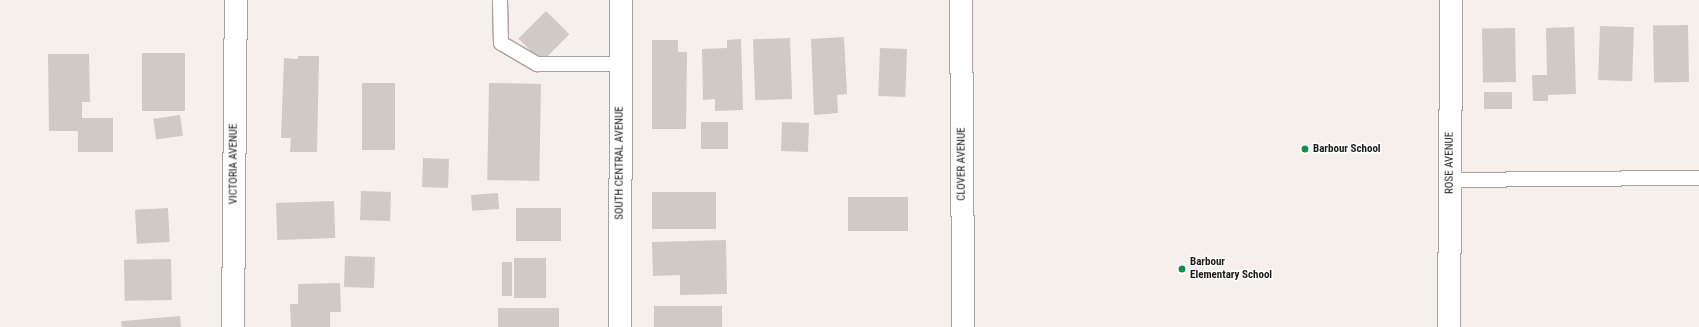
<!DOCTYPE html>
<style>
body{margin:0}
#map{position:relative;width:1699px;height:327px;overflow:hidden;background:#f6efeb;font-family:"Roboto Condensed",sans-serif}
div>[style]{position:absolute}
.building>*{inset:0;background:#d0c9c5;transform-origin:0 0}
.roads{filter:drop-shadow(1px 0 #a9a29e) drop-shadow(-1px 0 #a9a29e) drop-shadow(0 1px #a9a29e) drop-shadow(0 -1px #a9a29e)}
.service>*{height:14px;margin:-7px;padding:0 7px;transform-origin:7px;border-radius:7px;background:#fff}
.minor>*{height:22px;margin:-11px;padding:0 11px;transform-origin:11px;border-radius:11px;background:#fff}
.secondary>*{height:22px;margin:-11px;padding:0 11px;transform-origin:11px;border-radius:11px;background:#fff}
.dots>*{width:11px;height:11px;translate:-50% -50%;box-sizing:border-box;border:2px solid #fff;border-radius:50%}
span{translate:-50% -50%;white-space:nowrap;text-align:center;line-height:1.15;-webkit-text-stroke:3px #fff;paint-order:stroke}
.poi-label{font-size:11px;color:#1c1a18;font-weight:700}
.left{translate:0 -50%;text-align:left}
.street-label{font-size:11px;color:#1c1a18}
</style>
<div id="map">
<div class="building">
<i style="left:546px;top:11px;width:33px;height:39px;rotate:45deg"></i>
<i style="left:1688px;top:25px;width:57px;height:35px;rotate:89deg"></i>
<i style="left:1600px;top:26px;width:34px;height:54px;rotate:2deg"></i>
<i style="clip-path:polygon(1574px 27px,1576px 94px,1548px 95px,1548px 101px,1533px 101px,1532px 75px,1547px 75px,1546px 28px)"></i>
<i style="left:1515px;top:28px;width:54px;height:33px;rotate:89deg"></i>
<i style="clip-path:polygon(844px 37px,847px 94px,837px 95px,838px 113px,814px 115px,811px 39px)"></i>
<i style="left:790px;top:38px;width:61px;height:37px;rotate:88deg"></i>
<i style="clip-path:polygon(741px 39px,743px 110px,715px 111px,715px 99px,703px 100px,702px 49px,727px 48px,727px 40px)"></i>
<i style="clip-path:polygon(652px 40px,678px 40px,678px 52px,687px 52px,686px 129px,652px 129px)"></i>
<i style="left:880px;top:48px;width:27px;height:48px;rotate:2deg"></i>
<i style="left:142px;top:53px;width:43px;height:58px"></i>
<i style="clip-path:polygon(48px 54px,89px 54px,90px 102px,82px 102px,82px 118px,113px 118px,113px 152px,78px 152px,78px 131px,49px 131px)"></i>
<i style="clip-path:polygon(298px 56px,319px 56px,317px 152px,290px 152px,291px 138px,281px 138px,284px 58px,298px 59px)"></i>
<i style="left:362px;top:83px;width:33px;height:67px"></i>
<i style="left:489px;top:83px;width:52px;height:97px;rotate:1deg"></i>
<i style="left:1512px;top:92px;width:17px;height:28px;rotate:90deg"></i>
<i style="left:180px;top:115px;width:21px;height:27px;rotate:82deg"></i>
<i style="left:701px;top:122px;width:27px;height:27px"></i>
<i style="left:782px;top:122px;width:27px;height:29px;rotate:2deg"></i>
<i style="left:423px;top:158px;width:26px;height:29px;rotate:2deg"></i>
<i style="left:361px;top:191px;width:30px;height:29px;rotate:2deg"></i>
<i style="left:652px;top:192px;width:64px;height:37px"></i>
<i style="left:498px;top:193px;width:16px;height:27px;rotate:86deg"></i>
<i style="left:908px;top:197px;width:34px;height:60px;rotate:90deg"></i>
<i style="left:334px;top:201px;width:37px;height:58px;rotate:88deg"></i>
<i style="left:168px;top:208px;width:34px;height:33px;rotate:87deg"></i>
<i style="left:561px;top:208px;width:33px;height:45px;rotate:90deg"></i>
<i style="clip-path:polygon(726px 240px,727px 294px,680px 295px,680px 275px,653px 276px,652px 242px)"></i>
<i style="left:345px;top:256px;width:30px;height:31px;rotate:2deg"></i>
<i style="left:514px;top:258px;width:32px;height:40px"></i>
<i style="left:171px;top:259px;width:41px;height:47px;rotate:89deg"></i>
<i style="left:502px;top:262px;width:10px;height:34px"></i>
<i style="clip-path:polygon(340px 283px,341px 312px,330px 312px,330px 327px,291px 327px,290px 304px,298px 304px,298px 284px)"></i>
<i style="left:654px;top:306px;width:68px;height:21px"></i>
<i style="left:559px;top:308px;width:19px;height:61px;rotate:90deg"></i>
<i style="left:180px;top:316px;width:11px;height:59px;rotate:85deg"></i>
</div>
<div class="roads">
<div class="service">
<i style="left:500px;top:0;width:43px;rotate:88.7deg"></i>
<i style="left:501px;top:43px;width:42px;rotate:30.3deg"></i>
<i style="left:537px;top:64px;width:84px"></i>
<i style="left:1450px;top:180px;width:249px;rotate:-0.5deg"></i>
</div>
<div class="minor">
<i style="left:961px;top:0;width:327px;rotate:89.6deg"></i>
<i style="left:233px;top:327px;width:327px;rotate:-89.5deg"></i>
<i style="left:1449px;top:327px;width:327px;rotate:-89.6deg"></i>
</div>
<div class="secondary">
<i style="left:620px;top:327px;width:327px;rotate:-89.8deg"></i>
</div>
</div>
<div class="dots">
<i style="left:1305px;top:149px;background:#128f4c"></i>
<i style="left:1182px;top:269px;background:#128f4c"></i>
</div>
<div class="poi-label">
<span class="left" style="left:1313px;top:149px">Barbour School</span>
<span class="left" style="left:1190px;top:269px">Barbour<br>Elementary School</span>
</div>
<div class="street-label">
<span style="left:620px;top:163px;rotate:-90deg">SOUTH CENTRAL AVENUE</span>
<span style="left:1450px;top:163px;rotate:-90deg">ROSE AVENUE</span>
<span style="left:234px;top:164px;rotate:-90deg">VICTORIA AVENUE</span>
<span style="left:962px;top:164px;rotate:-90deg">CLOVER AVENUE</span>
</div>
</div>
